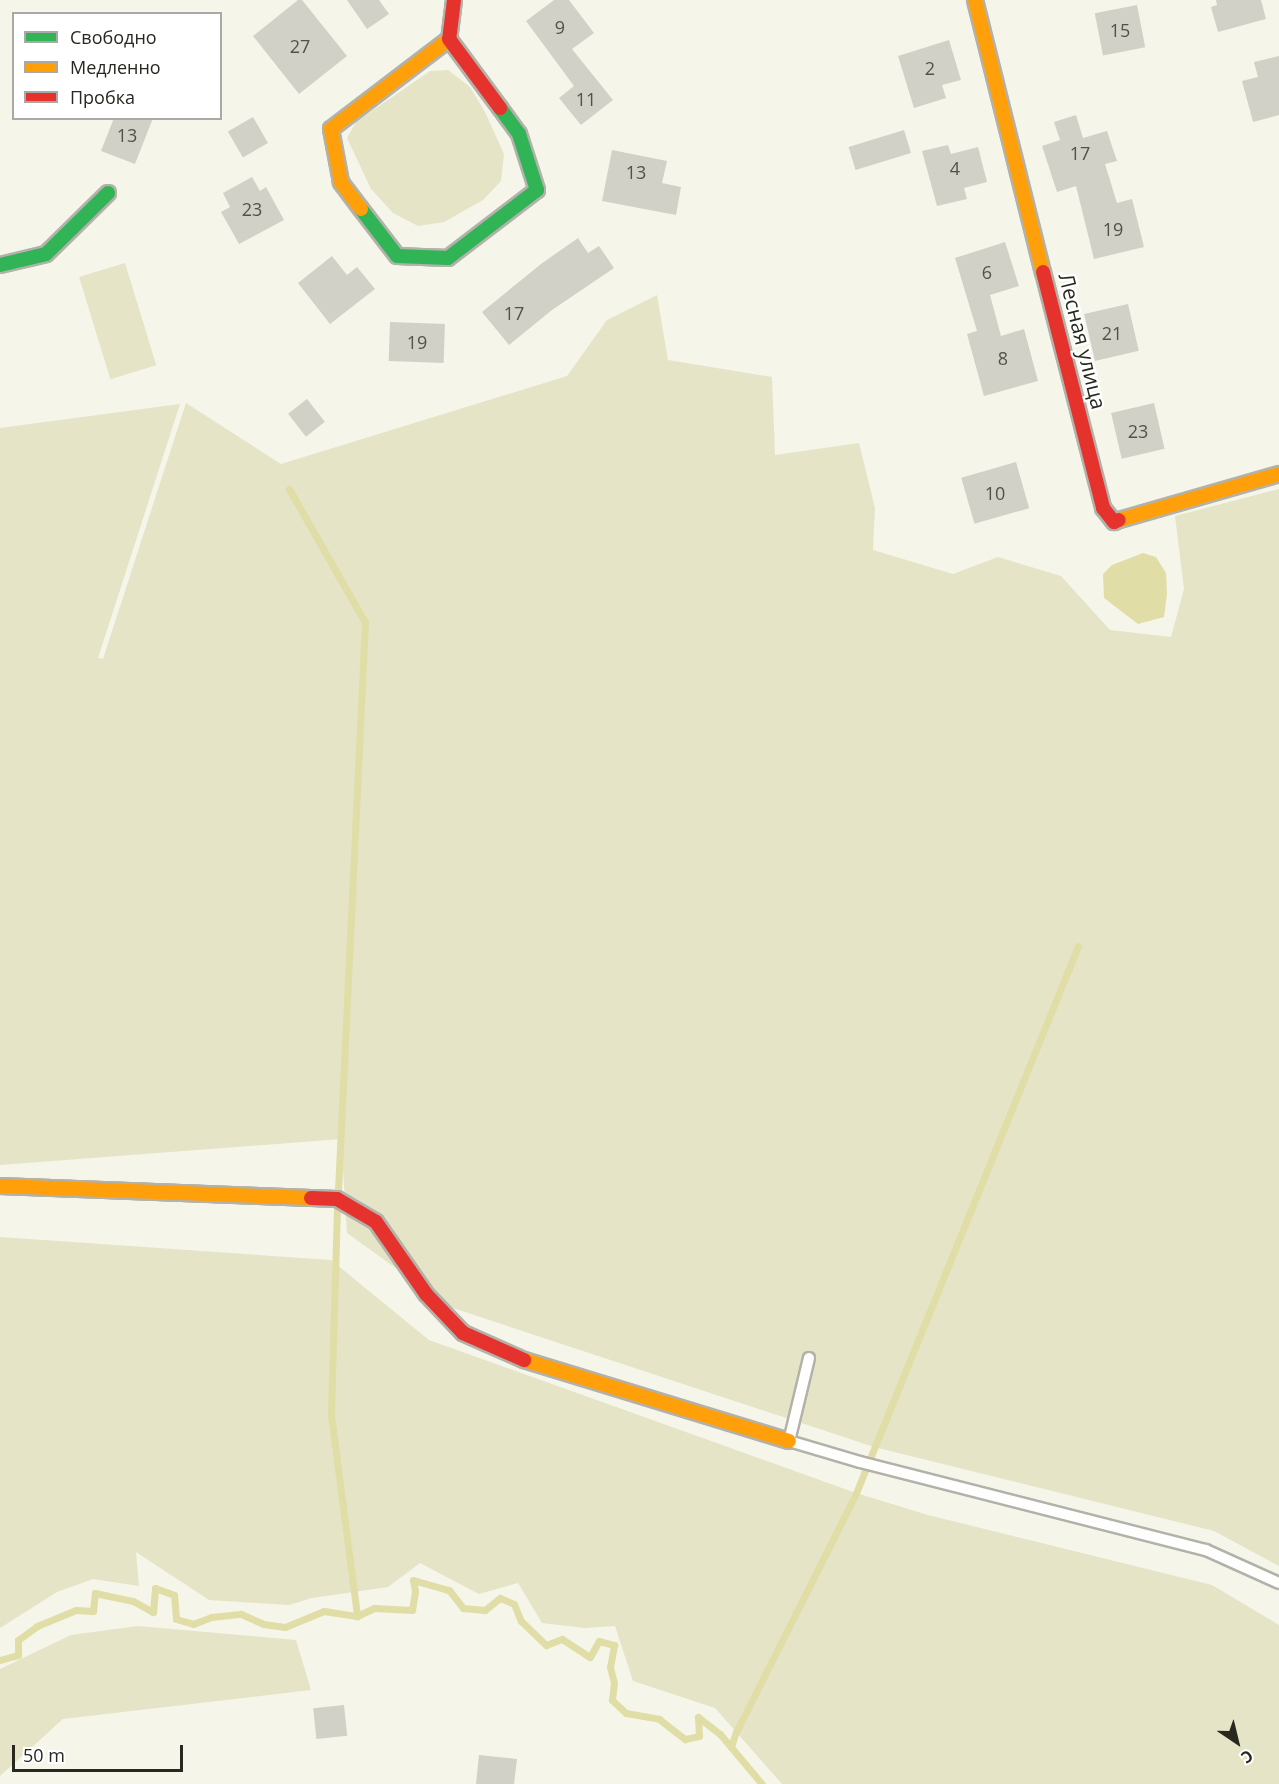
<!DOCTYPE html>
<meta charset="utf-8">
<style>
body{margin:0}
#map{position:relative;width:1279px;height:1784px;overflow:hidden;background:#f5f5ea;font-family:"Open Sans",sans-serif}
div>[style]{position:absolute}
.green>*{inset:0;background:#e5e4c6;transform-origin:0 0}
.water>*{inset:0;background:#e0dea6}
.stream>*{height:7px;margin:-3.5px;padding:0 3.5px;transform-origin:3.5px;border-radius:3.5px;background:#e0dea6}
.building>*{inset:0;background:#d1d1c8;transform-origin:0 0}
.roads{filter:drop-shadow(2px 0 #b2b2ab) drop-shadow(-2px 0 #b2b2ab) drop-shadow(0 2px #b2b2ab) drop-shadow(0 -2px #b2b2ab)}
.lane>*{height:10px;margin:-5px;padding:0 5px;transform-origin:5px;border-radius:5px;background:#fefefc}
.fast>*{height:14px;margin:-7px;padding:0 7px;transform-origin:7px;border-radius:7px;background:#30b455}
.slow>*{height:14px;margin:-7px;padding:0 7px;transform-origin:7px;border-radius:7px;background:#ff9f0a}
.jam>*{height:14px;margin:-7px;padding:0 7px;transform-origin:7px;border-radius:7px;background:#e5322d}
span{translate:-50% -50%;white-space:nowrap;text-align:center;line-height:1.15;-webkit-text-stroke:4.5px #fff;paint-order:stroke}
.number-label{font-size:18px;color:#52524b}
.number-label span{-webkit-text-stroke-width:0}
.street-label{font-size:21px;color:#282821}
.legend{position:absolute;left:12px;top:12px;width:210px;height:108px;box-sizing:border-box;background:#fff;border:2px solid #a9a9a6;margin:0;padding:8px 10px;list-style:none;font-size:18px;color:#282821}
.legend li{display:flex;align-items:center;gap:12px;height:30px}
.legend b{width:30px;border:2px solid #a9a9a6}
.north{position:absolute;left:1207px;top:1712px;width:60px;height:60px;-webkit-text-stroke:4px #fff;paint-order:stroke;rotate:145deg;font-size:16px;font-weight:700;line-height:24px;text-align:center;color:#282821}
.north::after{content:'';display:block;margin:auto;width:21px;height:27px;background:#282821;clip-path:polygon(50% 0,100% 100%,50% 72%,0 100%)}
.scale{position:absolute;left:12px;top:1745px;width:171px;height:27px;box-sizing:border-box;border:3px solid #282821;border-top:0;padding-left:8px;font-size:18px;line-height:21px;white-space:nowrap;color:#282821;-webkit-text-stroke:4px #fff;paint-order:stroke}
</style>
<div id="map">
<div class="green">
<i style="clip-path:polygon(448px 70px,470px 87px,485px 112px,504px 154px,501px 181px,483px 200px,444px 222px,418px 226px,393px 213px,371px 189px,347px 138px,356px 122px,430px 71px)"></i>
<i style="left:125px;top:263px;width:107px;height:48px;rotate:73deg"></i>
<i style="clip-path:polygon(657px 295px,668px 360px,772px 377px,775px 455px,859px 443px,875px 508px,873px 550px,953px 574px,998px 557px,1061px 576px,1110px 630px,1171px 637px,1184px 589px,1175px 516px,1279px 489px,1279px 1566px,1214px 1531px,874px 1447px,450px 1307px,347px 1233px,341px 1139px,0 1165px,0 428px,180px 404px,98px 658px,103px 659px,186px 403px,281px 464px,567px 376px,607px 320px)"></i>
<i style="clip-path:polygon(0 1237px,331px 1260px,429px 1340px,856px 1493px,928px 1515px,1212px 1585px,1279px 1625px,1279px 1784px,782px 1784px,715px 1708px,633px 1681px,615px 1626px,585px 1628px,542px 1623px,518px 1583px,479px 1594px,420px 1563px,388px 1587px,312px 1598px,289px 1605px,209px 1600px,136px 1552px,139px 1586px,93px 1579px,57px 1592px,0 1628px)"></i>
<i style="clip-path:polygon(138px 1626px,296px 1640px,311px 1690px,63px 1719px,0 1776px,0 1669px,71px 1635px)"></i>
</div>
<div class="water">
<i style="clip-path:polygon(1143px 553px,1156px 557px,1166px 573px,1167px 594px,1164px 617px,1138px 624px,1104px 598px,1103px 574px,1112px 565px)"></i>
</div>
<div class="stream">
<i style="left:289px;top:489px;width:153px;rotate:60.3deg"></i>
<i style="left:365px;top:622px;width:570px;rotate:92.72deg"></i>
<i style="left:337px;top:1208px;width:207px;rotate:91.7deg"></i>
<i style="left:331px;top:1415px;width:203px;rotate:82.6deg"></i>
<i style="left:0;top:1660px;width:19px;rotate:-16deg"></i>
<i style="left:18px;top:1655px;width:15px;rotate:-90deg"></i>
<i style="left:18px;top:1640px;width:24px;rotate:-36deg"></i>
<i style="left:37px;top:1626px;width:42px;rotate:-22.3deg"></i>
<i style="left:76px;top:1610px;width:17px;rotate:3deg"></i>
<i style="left:93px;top:1611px;width:18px;rotate:-84deg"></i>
<i style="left:95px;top:1593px;width:39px;rotate:12deg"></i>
<i style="left:133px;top:1601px;width:23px;rotate:29deg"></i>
<i style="left:153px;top:1612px;width:24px;rotate:-85deg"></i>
<i style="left:155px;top:1588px;width:20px;rotate:20deg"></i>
<i style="left:174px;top:1595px;width:24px;rotate:85deg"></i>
<i style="left:176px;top:1619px;width:18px;rotate:16deg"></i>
<i style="left:193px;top:1624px;width:19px;rotate:-21deg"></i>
<i style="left:211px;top:1617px;width:30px;rotate:-6deg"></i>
<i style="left:241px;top:1614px;width:24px;rotate:24deg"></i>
<i style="left:263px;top:1624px;width:22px;rotate:8deg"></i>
<i style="left:285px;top:1627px;width:42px;rotate:-22.3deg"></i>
<i style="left:324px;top:1611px;width:33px;rotate:9deg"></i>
<i style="left:357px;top:1616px;width:19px;rotate:-25deg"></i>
<i style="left:374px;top:1608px;width:38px;rotate:3deg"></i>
<i style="left:412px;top:1610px;width:19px;rotate:-81deg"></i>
<i style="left:415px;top:1591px;width:11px;rotate:-100deg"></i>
<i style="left:413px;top:1580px;width:37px;rotate:16deg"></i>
<i style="left:449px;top:1590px;width:23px;rotate:52deg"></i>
<i style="left:463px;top:1608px;width:22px;rotate:5deg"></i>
<i style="left:485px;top:1610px;width:19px;rotate:-39deg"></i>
<i style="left:500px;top:1598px;width:15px;rotate:23deg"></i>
<i style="left:514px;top:1604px;width:18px;rotate:68deg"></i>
<i style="left:521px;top:1621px;width:35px;rotate:44deg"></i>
<i style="left:546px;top:1645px;width:17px;rotate:-21deg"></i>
<i style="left:562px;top:1639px;width:33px;rotate:33deg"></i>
<i style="left:590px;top:1657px;width:18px;rotate:-61deg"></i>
<i style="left:599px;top:1641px;width:16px;rotate:15deg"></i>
<i style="left:614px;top:1645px;width:22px;rotate:100deg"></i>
<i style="left:610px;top:1667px;width:16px;rotate:76deg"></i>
<i style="left:614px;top:1683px;width:17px;rotate:97deg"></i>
<i style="left:612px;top:1700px;width:19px;rotate:43deg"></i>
<i style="left:626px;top:1713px;width:34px;rotate:10deg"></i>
<i style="left:659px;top:1719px;width:33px;rotate:38deg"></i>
<i style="left:685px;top:1739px;width:14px;rotate:-12deg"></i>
<i style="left:699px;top:1736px;width:19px;rotate:-93deg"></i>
<i style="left:698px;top:1717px;width:28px;rotate:38deg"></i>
<i style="left:720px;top:1734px;width:65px;rotate:50deg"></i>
<i style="left:731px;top:1747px;width:16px;rotate:-72deg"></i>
<i style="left:736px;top:1732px;width:267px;rotate:-63.3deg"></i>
<i style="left:856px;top:1493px;width:590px;rotate:-67.91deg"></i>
</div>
<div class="building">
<i style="clip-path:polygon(298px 0,302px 0,347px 56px,299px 94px,253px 36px)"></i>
<i style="clip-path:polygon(347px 0,379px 0,389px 14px,367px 29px)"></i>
<i style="clip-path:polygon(554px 0,569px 0,594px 33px,572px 49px,613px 100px,581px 125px,559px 98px,574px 86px,526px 21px)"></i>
<i style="clip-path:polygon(1216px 0,1261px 0,1266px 19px,1218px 32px,1211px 7px,1217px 5px)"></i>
<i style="left:1137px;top:5px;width:43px;height:43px;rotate:79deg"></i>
<i style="clip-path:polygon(949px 40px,961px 80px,942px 85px,946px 98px,914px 108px,898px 56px)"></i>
<i style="clip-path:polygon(1279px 56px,1279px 115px,1253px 122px,1242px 81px,1258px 77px,1254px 62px)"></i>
<i style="clip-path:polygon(1076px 115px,1083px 138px,1107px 131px,1117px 161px,1105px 164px,1117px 203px,1132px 199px,1144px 247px,1094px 259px,1076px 186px,1057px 192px,1042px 146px,1060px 140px,1054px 122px)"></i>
<i style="left:253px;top:117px;width:30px;height:29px;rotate:60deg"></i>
<i style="clip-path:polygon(114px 118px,153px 118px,135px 164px,101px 151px)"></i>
<i style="left:904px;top:130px;width:24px;height:58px;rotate:73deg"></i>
<i style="clip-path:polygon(948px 145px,951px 154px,978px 147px,987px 182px,964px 188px,967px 199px,937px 206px,922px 151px)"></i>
<i style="clip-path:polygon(612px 150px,667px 161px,662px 183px,681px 187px,676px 215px,602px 201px)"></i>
<i style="clip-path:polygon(252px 177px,260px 191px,266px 187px,284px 220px,239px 244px,221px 212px,230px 207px,223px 193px)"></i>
<i style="clip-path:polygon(578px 238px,588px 253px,599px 246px,614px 268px,552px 310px,509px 345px,482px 312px,541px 264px)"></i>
<i style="clip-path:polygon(1005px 242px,1019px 286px,990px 295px,1001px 336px,1024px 329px,1038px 381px,984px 396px,967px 334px,977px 331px,955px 258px)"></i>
<i style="clip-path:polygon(332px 256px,347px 275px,357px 267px,375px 289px,330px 324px,298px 283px)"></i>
<i style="left:1128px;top:304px;width:48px;height:45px;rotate:77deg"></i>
<i style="left:390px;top:322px;width:55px;height:39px;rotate:2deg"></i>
<i style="left:307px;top:399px;width:29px;height:24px;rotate:52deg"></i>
<i style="left:1154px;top:403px;width:47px;height:44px;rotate:77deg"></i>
<i style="left:1016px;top:462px;width:48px;height:57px;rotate:74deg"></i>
<i style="left:344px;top:1705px;width:31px;height:31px;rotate:84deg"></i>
<i style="clip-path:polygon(479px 1755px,517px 1759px,514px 1784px,476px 1784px)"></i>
</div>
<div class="roads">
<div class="lane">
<i style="left:809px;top:1358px;width:85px;rotate:103.5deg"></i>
<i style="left:789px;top:1441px;width:74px;rotate:16.5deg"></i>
<i style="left:860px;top:1462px;width:357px;rotate:14.3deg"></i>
<i style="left:1206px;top:1550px;width:80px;rotate:24.3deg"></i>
</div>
<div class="fast">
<i style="left:361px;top:209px;width:59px;rotate:52.5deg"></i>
<i style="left:397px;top:256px;width:51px;rotate:2.2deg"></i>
<i style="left:448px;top:258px;width:112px;rotate:-37.4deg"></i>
<i style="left:537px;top:190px;width:59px;rotate:-107.8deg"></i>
<i style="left:519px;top:134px;width:32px;rotate:-126deg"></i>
<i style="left:0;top:265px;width:47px;rotate:-13.4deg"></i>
<i style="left:46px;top:254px;width:87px;rotate:-44.5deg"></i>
</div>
<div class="slow">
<i style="left:975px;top:0;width:280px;rotate:76deg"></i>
<i style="left:361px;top:209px;width:34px;rotate:-127deg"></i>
<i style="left:341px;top:182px;width:54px;rotate:-100.7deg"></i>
<i style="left:331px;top:129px;width:148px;rotate:-37.3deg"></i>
<i style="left:1119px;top:520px;width:166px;rotate:-16deg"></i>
<i style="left:0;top:1186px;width:311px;rotate:2.2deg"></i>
<i style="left:524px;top:1360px;width:277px;rotate:17deg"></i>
</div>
<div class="jam">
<i style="left:454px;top:0;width:39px;rotate:97deg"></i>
<i style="left:449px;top:39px;width:86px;rotate:53.5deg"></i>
<i style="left:1043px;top:272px;width:244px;rotate:75.7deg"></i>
<i style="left:1103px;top:508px;width:18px;rotate:52deg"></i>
<i style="left:1114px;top:522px;width:5px;rotate:-22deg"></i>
<i style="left:311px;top:1198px;width:26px;rotate:2deg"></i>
<i style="left:337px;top:1199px;width:45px;rotate:30.5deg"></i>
<i style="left:376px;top:1222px;width:88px;rotate:55.2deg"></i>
<i style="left:426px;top:1294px;width:54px;rotate:46.5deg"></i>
<i style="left:463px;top:1333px;width:67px;rotate:23.9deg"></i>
</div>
</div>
<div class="number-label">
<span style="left:560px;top:27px">9</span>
<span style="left:1120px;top:30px">15</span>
<span style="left:300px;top:46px">27</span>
<span style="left:930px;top:68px">2</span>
<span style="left:586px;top:99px">11</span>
<span style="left:127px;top:135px">13</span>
<span style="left:1080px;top:153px">17</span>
<span style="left:955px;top:168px">4</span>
<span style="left:636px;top:172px">13</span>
<span style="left:252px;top:209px">23</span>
<span style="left:1113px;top:229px">19</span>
<span style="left:987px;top:272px">6</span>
<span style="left:514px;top:313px">17</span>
<span style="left:1112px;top:333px">21</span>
<span style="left:417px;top:342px">19</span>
<span style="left:1003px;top:358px">8</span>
<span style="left:1138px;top:431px">23</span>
<span style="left:995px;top:493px">10</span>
</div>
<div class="street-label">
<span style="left:1083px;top:341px;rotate:76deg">Лесная улица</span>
</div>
<ul class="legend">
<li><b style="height:8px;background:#30b455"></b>Свободно</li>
<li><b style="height:8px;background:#ff9f0a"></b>Медленно</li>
<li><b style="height:8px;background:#e5322d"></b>Пробка</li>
</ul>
<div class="north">С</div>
<div class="scale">50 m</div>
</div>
